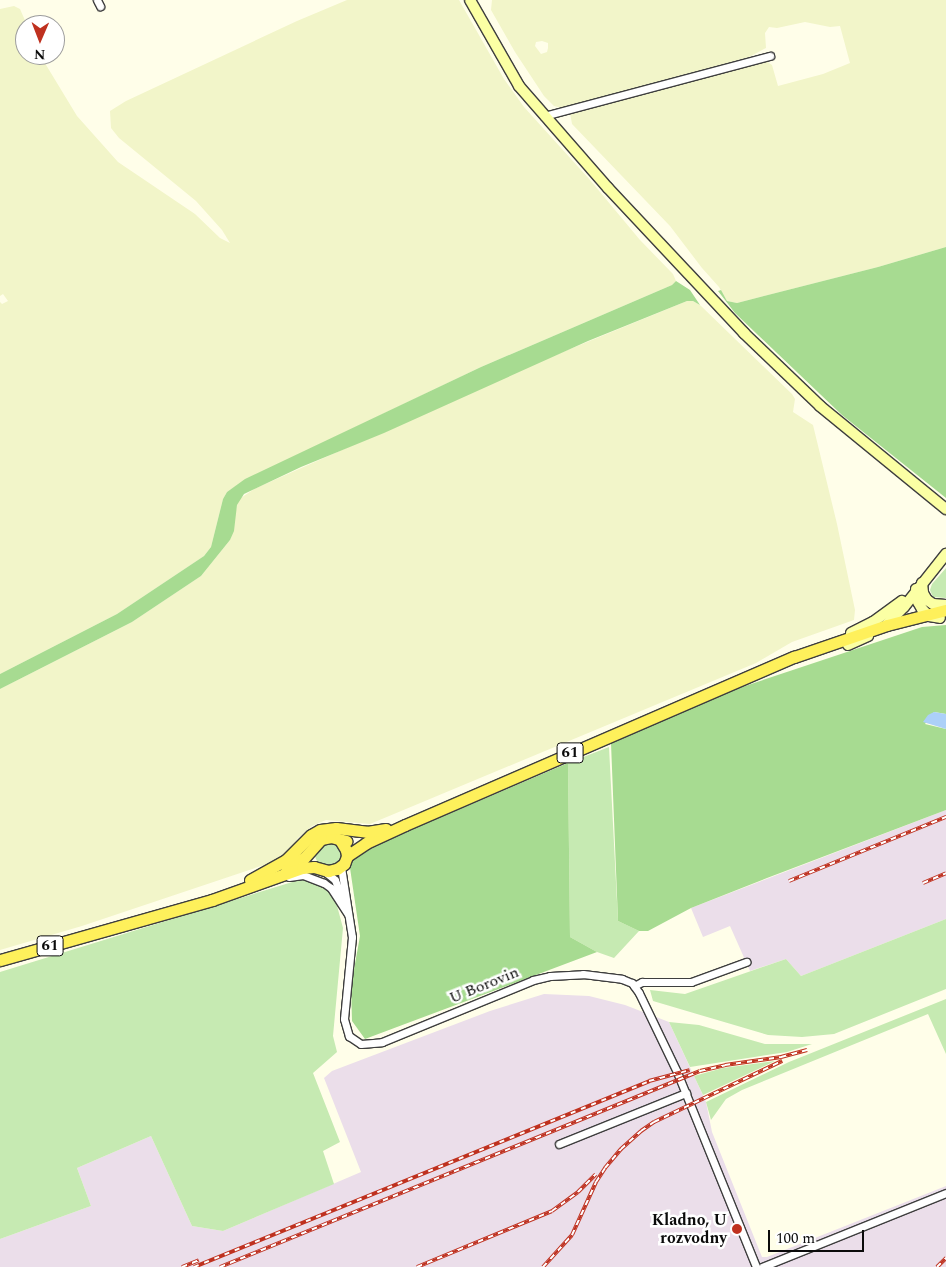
<!DOCTYPE html>
<style>
body{margin:0}
#map{position:relative;width:946px;height:1267px;overflow:hidden;background:#fffee9;font-family:Spectral,serif}
div>[style]{position:absolute}
.industrial>*{inset:0;background:#ebdeea}
.farmland>*{inset:0;background:#f2f5c9}
.green>*{inset:0;background:#c6eab2}
.round{border-radius:50%}
.forest>*{inset:0;background:#a7db91}
.water>*{inset:0;background:#acd0f8}
.roads{filter:drop-shadow(1px 0 #3e3e3e) drop-shadow(-1px 0 #3e3e3e) drop-shadow(0 1px #3e3e3e) drop-shadow(0 -1px #3e3e3e)}
.street>*{height:7px;margin:-3.5px;padding:0 3.5px;transform-origin:3.5px;border-radius:3.5px;background:#fff}
.secondary>*{height:10px;margin:-5px;padding:0 5px;transform-origin:5px;border-radius:5px;background:#fbffa4}
.primary>*{height:11px;margin:-5.5px;padding:0 5.5px;transform-origin:5.5px;border-radius:5.5px;background:#fef05b}
.rail>*{height:4px;margin-top:-2px;transform-origin:0;background:repeating-linear-gradient(90deg,#fff 0 5.5px,#bf311f 0 11px);box-sizing:border-box;border-block:1px solid #bf311f}
.dots>*{width:14px;height:14px;translate:-50% -50%;box-sizing:border-box;border:2px solid #fff;border-radius:50%}
span{translate:-50% -50%;white-space:nowrap;text-align:center;line-height:1.15;-webkit-text-stroke:5px #fff;paint-order:stroke}
.shield-label span{padding:1px 4px;background:#fff;border:1px solid;border-radius:4px;-webkit-text-stroke-width:0}
.shield-label{font-size:15px;color:#0b0b0b;font-weight:700}
.street-label{font-size:16px;color:#0b0b0b}
.poi-label{font-size:16px;color:#0b0b0b;font-weight:700}
.right{translate:-100% -50%;text-align:right}
.north{position:absolute;left:15px;top:15px;width:50px;height:50px;box-sizing:border-box;background:#fff;border:1px solid #9d9d9d;border-radius:50%;rotate:181deg;font-size:14px;font-weight:700;line-height:20px;text-align:center;color:#0b0b0b}
.north::after{content:'';display:block;margin:auto;width:18px;height:22px;background:#bf311f;clip-path:polygon(50% 0,100% 100%,50% 72%,0 100%)}
.scale{position:absolute;left:768px;top:1230px;width:96px;height:22px;box-sizing:border-box;border:2px solid #0b0b0b;border-top:0;padding-left:6px;font-size:15px;line-height:18px;white-space:nowrap;color:#0b0b0b;-webkit-text-stroke:4px #fff;paint-order:stroke}
</style>
<div id="map">
<div class="industrial">
<i style="clip-path:polygon(946px 810px,946px 919px,801px 976px,786px 959px,750px 971px,730px 926px,703px 937px,691px 908px)"></i>
<i style="clip-path:polygon(544px 994px,589px 996px,625px 1005px,669px 1022px,706px 1102px,712px 1132px,762px 1257px,767px 1257px,946px 1186px,946px 1267px,0 1267px,0 1239px,91px 1206px,77px 1168px,151px 1136px,192px 1226px,223px 1231px,361px 1172px,324px 1078px,332px 1071px,490px 1011px)"></i>
</div>
<div class="farmland">
<i style="clip-path:polygon(347px 0,459px 0,504px 79px,524px 107px,590px 180px,640px 240px,673px 274px,676px 281px,672px 285px,481px 367px,245px 480px,227px 492px,223px 499px,211px 547px,204px 556px,117px 614px,0 674px,0 302px,2px 304px,8px 301px,3px 294px,0 296px,0 9px,14px 6px,20px 9px,27px 25px,25px 25px,25px 55px,40px 55px,77px 116px,118px 162px,195px 214px,220px 238px,230px 243px,222px 230px,196px 201px,119px 138px,111px 128px,110px 111px,126px 101px,297px 21px)"></i>
<i style="clip-path:polygon(evenodd,492px 0,946px 0,946px 247px,878px 267px,768px 295px,737px 303px,727px 301px,719px 287px,702px 268px,670px 226px,572px 124px,570px 113px,574px 110px,763px 59px,772px 65px,778px 86px,823px 74px,850px 63px,840px 26px,830px 27px,805px 22px,777px 28px,769px 27px,765px 33px,766px 48px,749px 57px,562px 108px,554px 106px,544px 96px,515px 52px,491px 10px,492px 0,542px 41px,548px 43px,548px 48px,547px 52px,541px 54px,535px 46px,536px 42px,542px 41px)"></i>
<i style="clip-path:polygon(687px 301px,693px 301px,700px 305px,792px 394px,795px 399px,793px 412px,813px 425px,837px 524px,855px 610px,854px 620px,792px 642px,756px 663px,370px 824px,326px 820px,312px 826px,298px 838px,288px 852px,270px 863px,82px 926px,0 950px,0 689px,132px 622px,201px 576px,230px 540px,238px 500px,254px 489px,553px 356px)"></i>
</div>
<div class="green">
<i style="clip-path:polygon(946px 568px,946px 598px,933px 597px,930px 590px,932px 584px)"></i>
<i style="clip-path:polygon(609px 747px,618px 921px,639px 931px,614px 958px,597px 952px,570px 937px,568px 763px)"></i>
<i class="round" style="left:315px;top:841px;width:26px;height:26px"></i>
<i style="clip-path:polygon(302px 879px,316px 883px,331px 892px,336px 902px,343px 928px,333px 1036px,337px 1052px,313px 1073px,340px 1142px,323px 1151px,334px 1184px,223px 1231px,192px 1226px,151px 1136px,77px 1168px,91px 1206px,0 1239px,0 972px)"></i>
<i style="clip-path:polygon(946px 919px,946px 989px,834px 1034px,802px 1037px,768px 1035px,653px 1001px,650px 990px,685px 994px,786px 959px,801px 976px)"></i>
<i style="clip-path:polygon(946px 999px,946px 1054px,928px 1014px,742px 1090px,726px 1099px,711px 1120px,706px 1102px,789px 1062px)"></i>
<i style="clip-path:polygon(669px 1022px,699px 1025px,765px 1044px,812px 1044px,787px 1052px,690px 1067px)"></i>
<i style="clip-path:polygon(775px 1061px,703px 1095px,694px 1076px,723px 1068px)"></i>
</div>
<div class="forest">
<i style="clip-path:polygon(946px 247px,946px 498px,842px 415px,735px 313px,718px 291px,721px 290px,727px 301px,737px 303px,878px 267px)"></i>
<i style="clip-path:polygon(676px 281px,690px 290px,700px 305px,693px 301px,687px 301px,588px 341px,384px 433px,301px 467px,244px 494px,237px 505px,234px 531px,230px 540px,201px 576px,132px 622px,0 689px,0 674px,117px 614px,204px 556px,211px 547px,223px 499px,227px 492px,245px 479px,481px 367px,672px 285px)"></i>
<i style="clip-path:polygon(946px 625px,946px 714px,934px 712px,925px 724px,946px 729px,946px 810px,767px 878px,691px 908px,648px 931px,639px 931px,618px 921px,611px 743px,739px 688px,922px 627px)"></i>
<i style="clip-path:polygon(568px 763px,570px 937px,597px 952px,365px 1039px,352px 1021px,351px 986px,360px 936px,350px 868px,354px 854px)"></i>
</div>
<div class="water">
<i style="clip-path:polygon(934px 712px,946px 714px,946px 729px,923px 722px,928px 715px)"></i>
</div>
<div class="roads">
<div class="street">
<i style="left:97px;top:0;width:7px;rotate:63deg"></i>
<i style="left:544px;top:116px;width:234px;rotate:-14.9deg"></i>
<i style="left:341px;top:867px;width:71px;rotate:81.1deg"></i>
<i style="left:352px;top:937px;width:82px;rotate:95.6deg"></i>
<i style="left:344px;top:1019px;width:18px;rotate:74deg"></i>
<i style="left:349px;top:1036px;width:14px;rotate:34deg"></i>
<i style="left:361px;top:1044px;width:21px;rotate:-5deg"></i>
<i style="left:382px;top:1042px;width:163px;rotate:-22.3deg"></i>
<i style="left:533px;top:980px;width:17px;rotate:-13deg"></i>
<i style="left:550px;top:976px;width:33px;rotate:-3deg"></i>
<i style="left:583px;top:974px;width:39px;rotate:7deg"></i>
<i style="left:622px;top:979px;width:11px;rotate:22deg"></i>
<i style="left:632px;top:983px;width:12px;rotate:55deg"></i>
<i style="left:639px;top:993px;width:88px;rotate:64.3deg"></i>
<i style="left:677px;top:1072px;width:210px;rotate:67.9deg"></i>
<i style="left:324px;top:871px;width:14px;rotate:39deg"></i>
<i style="left:335px;top:880px;width:22px;rotate:69deg"></i>
<i style="left:289px;top:877px;width:14px;rotate:-8deg"></i>
<i style="left:303px;top:875px;width:22px;rotate:21deg"></i>
<i style="left:324px;top:883px;width:9px;rotate:36deg"></i>
<i style="left:331px;top:888px;width:31px;rotate:57deg"></i>
<i style="left:634px;top:986px;width:9px;rotate:-27deg"></i>
<i style="left:642px;top:982px;width:49px"></i>
<i style="left:691px;top:982px;width:59px;rotate:-20deg"></i>
<i style="left:559px;top:1144px;width:137px;rotate:-21.9deg"></i>
<i style="left:762px;top:1267px;width:198px;rotate:-21.9deg"></i>
</div>
<div class="secondary">
<i style="left:470px;top:0;width:99px;rotate:60.3deg"></i>
<i style="left:519px;top:86px;width:135px;rotate:48.9deg"></i>
<i style="left:608px;top:188px;width:199px;rotate:46.8deg"></i>
<i style="left:744px;top:333px;width:105px;rotate:43.8deg"></i>
<i style="left:820px;top:406px;width:163px;rotate:39.3deg"></i>
<i style="left:922px;top:583px;width:10px;rotate:84deg"></i>
<i style="left:923px;top:593px;width:8px;rotate:60deg"></i>
<i style="left:927px;top:600px;width:7px;rotate:34deg"></i>
<i style="left:933px;top:604px;width:13px;rotate:4deg"></i>
<i style="left:916px;top:589px;width:13px;rotate:81deg"></i>
<i style="left:918px;top:602px;width:8px;rotate:60deg"></i>
<i style="left:922px;top:609px;width:10px;rotate:45deg"></i>
<i style="left:929px;top:616px;width:11px;rotate:10deg"></i>
<i style="left:886px;top:625px;width:25px;rotate:-45deg"></i>
<i style="left:904px;top:607px;width:68px;rotate:-51.6deg"></i>
<i style="left:851px;top:633px;width:25px;rotate:-27deg"></i>
<i style="left:873px;top:622px;width:36px;rotate:-36deg"></i>
<i style="left:848px;top:645px;width:22px;rotate:-24deg"></i>
</div>
<div class="primary">
<i style="left:347px;top:856px;width:23px;rotate:-34deg"></i>
<i style="left:366px;top:843px;width:43px;rotate:-24.8deg"></i>
<i style="left:405px;top:825px;width:424px;rotate:-23.4deg"></i>
<i style="left:794px;top:657px;width:98px;rotate:-19deg"></i>
<i style="left:887px;top:625px;width:61px;rotate:-14.3deg"></i>
<i style="left:286px;top:867px;width:20px;rotate:-27deg"></i>
<i style="left:304px;top:858px;width:25px;rotate:-48deg"></i>
<i style="left:321px;top:839px;width:10px;rotate:-11deg"></i>
<i style="left:331px;top:837px;width:16px;rotate:15deg"></i>
<i style="left:250px;top:880px;width:41px;rotate:-29.1deg"></i>
<i style="left:286px;top:860px;width:35px;rotate:-45deg"></i>
<i style="left:311px;top:835px;width:10px;rotate:-29deg"></i>
<i style="left:320px;top:830px;width:16px;rotate:-7deg"></i>
<i style="left:336px;top:828px;width:31px;rotate:7deg"></i>
<i style="left:367px;top:832px;width:19px;rotate:-9deg"></i>
<i style="left:0;top:960px;width:220px;rotate:-15.8deg"></i>
<i style="left:212px;top:900px;width:96px;rotate:-19.6deg"></i>
<i style="left:302px;top:868px;width:12px;rotate:-5deg"></i>
<i style="left:314px;top:867px;width:15px;rotate:16deg"></i>
<i style="left:328px;top:871px;width:9px;rotate:-13deg"></i>
<i style="left:337px;top:869px;width:9px;rotate:-36deg"></i>
<i style="left:344px;top:864px;width:9px;rotate:-69deg"></i>
<i style="left:347px;top:856px;width:6px;rotate:-99deg"></i>
<i style="left:346px;top:850px;width:12px;rotate:-121deg"></i>
</div>
</div>
<div class="rail">
<i style="left:789px;top:881px;width:170px;rotate:-22.2deg"></i>
<i style="left:923px;top:883px;width:25px;rotate:-23deg"></i>
<i style="left:182px;top:1267px;width:18px;rotate:-22deg"></i>
<i style="left:194px;top:1267px;width:492px;rotate:-22.2deg"></i>
<i style="left:649px;top:1081px;width:42px;rotate:-15deg"></i>
<i style="left:220px;top:1267px;width:518px;rotate:-22.21deg"></i>
<i style="left:700px;top:1071px;width:26px;rotate:-13deg"></i>
<i style="left:725px;top:1065px;width:57px;rotate:-8.1deg"></i>
<i style="left:781px;top:1057px;width:27px;rotate:-15deg"></i>
<i style="left:417px;top:1267px;width:146px;rotate:-22.5deg"></i>
<i style="left:552px;top:1211px;width:32px;rotate:-36deg"></i>
<i style="left:578px;top:1192px;width:25px;rotate:-45deg"></i>
<i style="left:543px;top:1267px;width:43px;rotate:-47.8deg"></i>
<i style="left:572px;top:1235px;width:58px;rotate:-65.6deg"></i>
<i style="left:596px;top:1182px;width:17px;rotate:-57deg"></i>
<i style="left:605px;top:1168px;width:25px;rotate:-50deg"></i>
<i style="left:621px;top:1149px;width:27px;rotate:-42deg"></i>
<i style="left:641px;top:1131px;width:16px;rotate:-35deg"></i>
<i style="left:654px;top:1122px;width:142px;rotate:-25.5deg"></i>
<i style="left:937px;top:1267px;width:13px;rotate:-45deg"></i>
</div>
<div class="dots">
<i style="left:737px;top:1229px;background:#bf311f"></i>
</div>
<div class="shield-label">
<span style="left:570px;top:753px">61</span>
<span style="left:50px;top:946px">61</span>
</div>
<div class="street-label">
<span style="left:484px;top:985px;rotate:-22deg">U Borovin</span>
</div>
<div class="poi-label">
<span class="right" style="left:727px;top:1229px">Kladno, U<br>rozvodny</span>
</div>
<div class="north">N</div>
<div class="scale">100 m</div>
</div>
